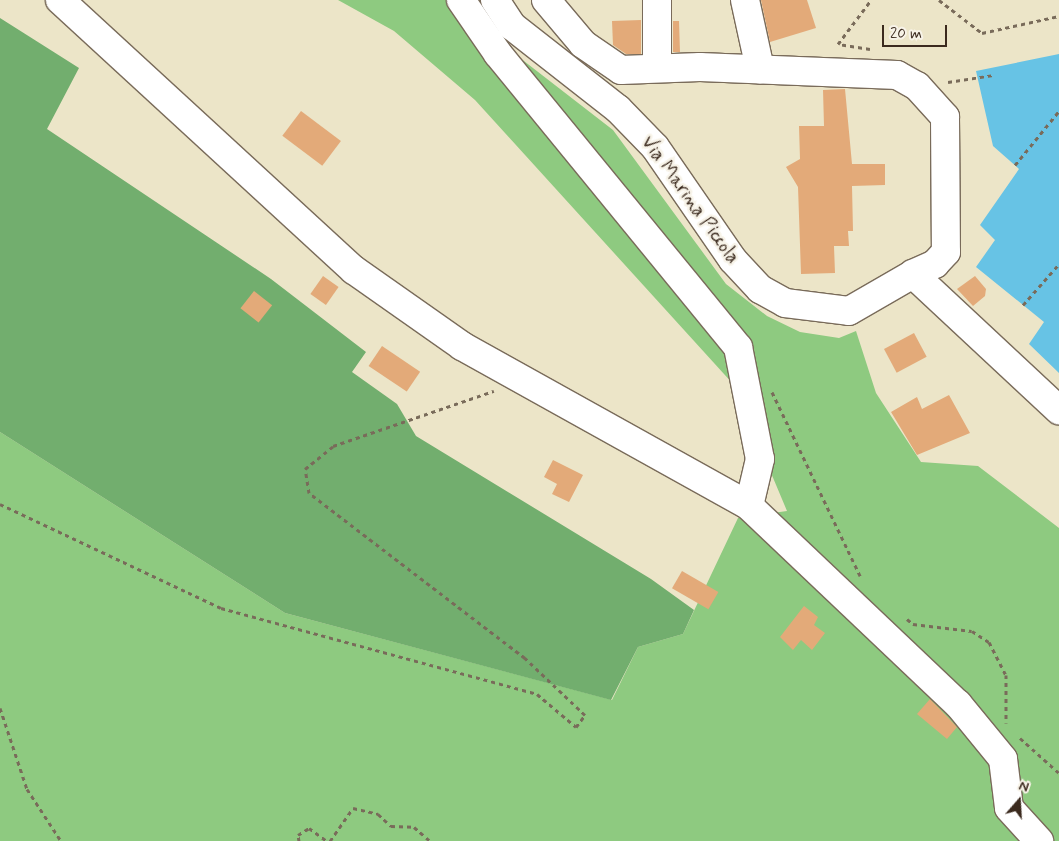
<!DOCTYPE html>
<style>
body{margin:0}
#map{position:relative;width:1059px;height:841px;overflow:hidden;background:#ece5c8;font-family:Mynerve,sans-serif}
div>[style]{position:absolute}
.green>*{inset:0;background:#8eca80}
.forest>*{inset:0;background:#72ae6e}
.water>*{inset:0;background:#67c3e5}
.building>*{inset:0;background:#e3aa79;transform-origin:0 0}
.path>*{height:3px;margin-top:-1.5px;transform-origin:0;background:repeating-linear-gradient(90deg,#796b5a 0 4px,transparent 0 8px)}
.roads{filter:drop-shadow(1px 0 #796b5a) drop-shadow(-1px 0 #796b5a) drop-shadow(0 1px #796b5a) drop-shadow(0 -1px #796b5a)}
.minor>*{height:28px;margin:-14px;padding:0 14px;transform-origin:14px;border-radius:14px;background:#fff}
span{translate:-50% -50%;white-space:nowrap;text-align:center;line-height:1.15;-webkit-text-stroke:5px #f7f3e8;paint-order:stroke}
.street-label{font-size:19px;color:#3b2a1e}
.north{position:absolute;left:994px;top:776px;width:50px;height:50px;-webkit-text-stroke:4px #f7f3e8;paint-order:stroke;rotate:19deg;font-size:14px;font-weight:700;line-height:20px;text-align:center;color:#3b2a1e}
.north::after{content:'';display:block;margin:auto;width:18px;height:22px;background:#3b2a1e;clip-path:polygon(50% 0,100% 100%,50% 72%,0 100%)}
.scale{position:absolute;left:882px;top:25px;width:65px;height:22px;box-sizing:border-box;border:2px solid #3b2a1e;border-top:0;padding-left:6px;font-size:15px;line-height:18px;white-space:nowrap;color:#3b2a1e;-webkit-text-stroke:4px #f7f3e8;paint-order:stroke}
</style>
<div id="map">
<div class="green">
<i style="clip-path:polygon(338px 0,469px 0,511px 51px,613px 130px,726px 284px,767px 316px,800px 332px,839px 338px,856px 331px,876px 393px,921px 462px,978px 466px,1059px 528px,1059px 841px,0 841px,0 432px,285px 613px,612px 700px,638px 647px,683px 634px,738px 518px,787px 511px,734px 385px,475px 100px,394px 31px)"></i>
</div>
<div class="forest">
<i style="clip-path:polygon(0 18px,79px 68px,47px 129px,271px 279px,366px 352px,352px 372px,397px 404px,416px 436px,651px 579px,694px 610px,683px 634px,638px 647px,611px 700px,285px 613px,0 432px)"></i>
</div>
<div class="water">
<i style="clip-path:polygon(1059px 54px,1059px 373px,1029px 344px,1044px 322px,976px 267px,995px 240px,980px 225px,1019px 169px,993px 146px,976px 71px)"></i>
</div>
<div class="building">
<i style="clip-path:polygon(761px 0,807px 0,816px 28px,770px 42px)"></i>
<i style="clip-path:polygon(641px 20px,641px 54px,626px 54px,613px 45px,612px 21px)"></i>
<i style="clip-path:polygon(673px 21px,679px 21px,680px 52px,673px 52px)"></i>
<i style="clip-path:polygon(845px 89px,852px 164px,885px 164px,885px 185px,852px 186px,853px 231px,848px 231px,849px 246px,834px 246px,835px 273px,801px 274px,798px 187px,786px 167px,800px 159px,799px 126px,824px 126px,823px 90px)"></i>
<i style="left:301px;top:111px;width:50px;height:31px;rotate:37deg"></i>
<i style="left:323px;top:276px;width:19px;height:22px;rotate:35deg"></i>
<i style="clip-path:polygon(975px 276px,986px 289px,985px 296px,973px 306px,957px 289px)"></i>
<i style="left:254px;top:291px;width:23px;height:22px;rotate:38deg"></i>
<i style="left:914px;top:333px;width:27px;height:34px;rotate:62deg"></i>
<i style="left:382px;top:346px;width:46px;height:24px;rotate:34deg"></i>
<i style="clip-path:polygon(949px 395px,970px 433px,917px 455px,891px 412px,917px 397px,922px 409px)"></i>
<i style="clip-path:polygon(553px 460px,583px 475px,569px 502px,552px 494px,557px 484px,544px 477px)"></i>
<i style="left:682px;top:571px;width:42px;height:20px;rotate:30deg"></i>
<i style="clip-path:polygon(804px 606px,818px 617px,814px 625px,825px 633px,812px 650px,801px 640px,793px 650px,780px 637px)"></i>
<i style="clip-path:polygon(930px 699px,957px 727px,947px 739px,917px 714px)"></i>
</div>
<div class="path">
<i style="left:939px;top:0;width:54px;rotate:37.5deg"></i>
<i style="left:982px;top:33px;width:79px;rotate:-12.4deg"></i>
<i style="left:870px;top:49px;width:32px;rotate:-171deg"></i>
<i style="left:838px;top:44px;width:55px;rotate:-53.1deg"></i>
<i style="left:948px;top:82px;width:47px;rotate:-8.7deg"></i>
<i style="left:1015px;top:165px;width:70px;rotate:-50.8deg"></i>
<i style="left:1023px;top:305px;width:55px;rotate:-48.7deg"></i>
<i style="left:772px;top:392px;width:204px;rotate:64.4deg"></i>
<i style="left:0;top:504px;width:244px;rotate:25.2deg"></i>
<i style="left:221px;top:608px;width:327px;rotate:15.2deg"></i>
<i style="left:537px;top:694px;width:51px;rotate:40.2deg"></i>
<i style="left:576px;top:727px;width:15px;rotate:-53deg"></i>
<i style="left:585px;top:715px;width:83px;rotate:-136.5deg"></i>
<i style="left:525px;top:658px;width:272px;rotate:-142.6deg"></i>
<i style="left:309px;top:493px;width:24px;rotate:-99deg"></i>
<i style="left:305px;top:469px;width:36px;rotate:-39deg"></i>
<i style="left:333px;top:446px;width:170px;rotate:-18.9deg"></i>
<i style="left:907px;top:619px;width:8px;rotate:40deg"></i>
<i style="left:913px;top:624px;width:59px;rotate:6.8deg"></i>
<i style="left:972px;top:631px;width:20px;rotate:33deg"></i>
<i style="left:989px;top:642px;width:37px;rotate:63deg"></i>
<i style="left:1006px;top:675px;width:48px;rotate:90deg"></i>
<i style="left:0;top:708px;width:85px;rotate:71.6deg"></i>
<i style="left:27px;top:789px;width:62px;rotate:56.8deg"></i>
<i style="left:1020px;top:738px;width:52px;rotate:41.9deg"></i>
<i style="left:299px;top:841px;width:6px;rotate:-99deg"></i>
<i style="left:298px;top:835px;width:13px;rotate:-32deg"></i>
<i style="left:309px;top:828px;width:22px;rotate:36deg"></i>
<i style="left:330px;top:841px;width:40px;rotate:-55.1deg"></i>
<i style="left:353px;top:808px;width:26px;rotate:13deg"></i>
<i style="left:378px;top:814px;width:18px;rotate:43deg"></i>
<i style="left:391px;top:826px;width:23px;rotate:2deg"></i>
<i style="left:414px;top:827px;width:21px;rotate:41deg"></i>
</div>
<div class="roads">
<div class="minor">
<i style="left:60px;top:0;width:399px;rotate:42.6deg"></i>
<i style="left:354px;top:270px;width:132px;rotate:35.1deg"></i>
<i style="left:462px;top:346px;width:329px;rotate:29.1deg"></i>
<i style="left:749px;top:506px;width:288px;rotate:43.5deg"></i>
<i style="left:958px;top:704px;width:71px;rotate:50.7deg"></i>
<i style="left:1003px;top:759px;width:49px;rotate:83deg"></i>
<i style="left:1009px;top:808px;width:45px;rotate:47.7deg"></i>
<i style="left:461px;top:0;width:65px;rotate:55.6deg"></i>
<i style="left:498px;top:54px;width:379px;rotate:50.7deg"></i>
<i style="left:738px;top:347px;width:114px;rotate:78.9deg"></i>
<i style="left:760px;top:459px;width:48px;rotate:103.2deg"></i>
<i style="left:495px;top:0;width:31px;rotate:57deg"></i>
<i style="left:512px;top:26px;width:135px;rotate:38.1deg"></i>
<i style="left:618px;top:109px;width:53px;rotate:45.8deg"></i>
<i style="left:655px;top:147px;width:137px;rotate:55.4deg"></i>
<i style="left:733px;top:260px;width:40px;rotate:47deg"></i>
<i style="left:760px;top:289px;width:29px;rotate:29deg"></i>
<i style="left:785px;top:303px;width:64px;rotate:7.1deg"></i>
<i style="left:849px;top:311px;width:74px;rotate:-30deg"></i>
<i style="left:913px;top:274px;width:200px;rotate:43deg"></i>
<i style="left:546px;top:0;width:57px;rotate:49.9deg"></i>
<i style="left:583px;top:44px;width:46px;rotate:34.4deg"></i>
<i style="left:621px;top:70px;width:79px;rotate:-2.2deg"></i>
<i style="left:700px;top:67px;width:197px;rotate:2.3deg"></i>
<i style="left:897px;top:75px;width:23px;rotate:29deg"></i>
<i style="left:917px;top:86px;width:42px;rotate:47.9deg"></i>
<i style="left:945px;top:117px;width:135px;rotate:89.6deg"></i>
<i style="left:946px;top:252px;width:16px;rotate:133deg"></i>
<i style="left:935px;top:264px;width:24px;rotate:156deg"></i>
<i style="left:745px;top:0;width:71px;rotate:77.7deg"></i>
<i style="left:657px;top:68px;width:68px;rotate:-90deg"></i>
</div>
</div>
<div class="street-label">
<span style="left:690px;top:200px;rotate:54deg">Via Marina Piccola</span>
</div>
<div class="north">N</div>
<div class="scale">20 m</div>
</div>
